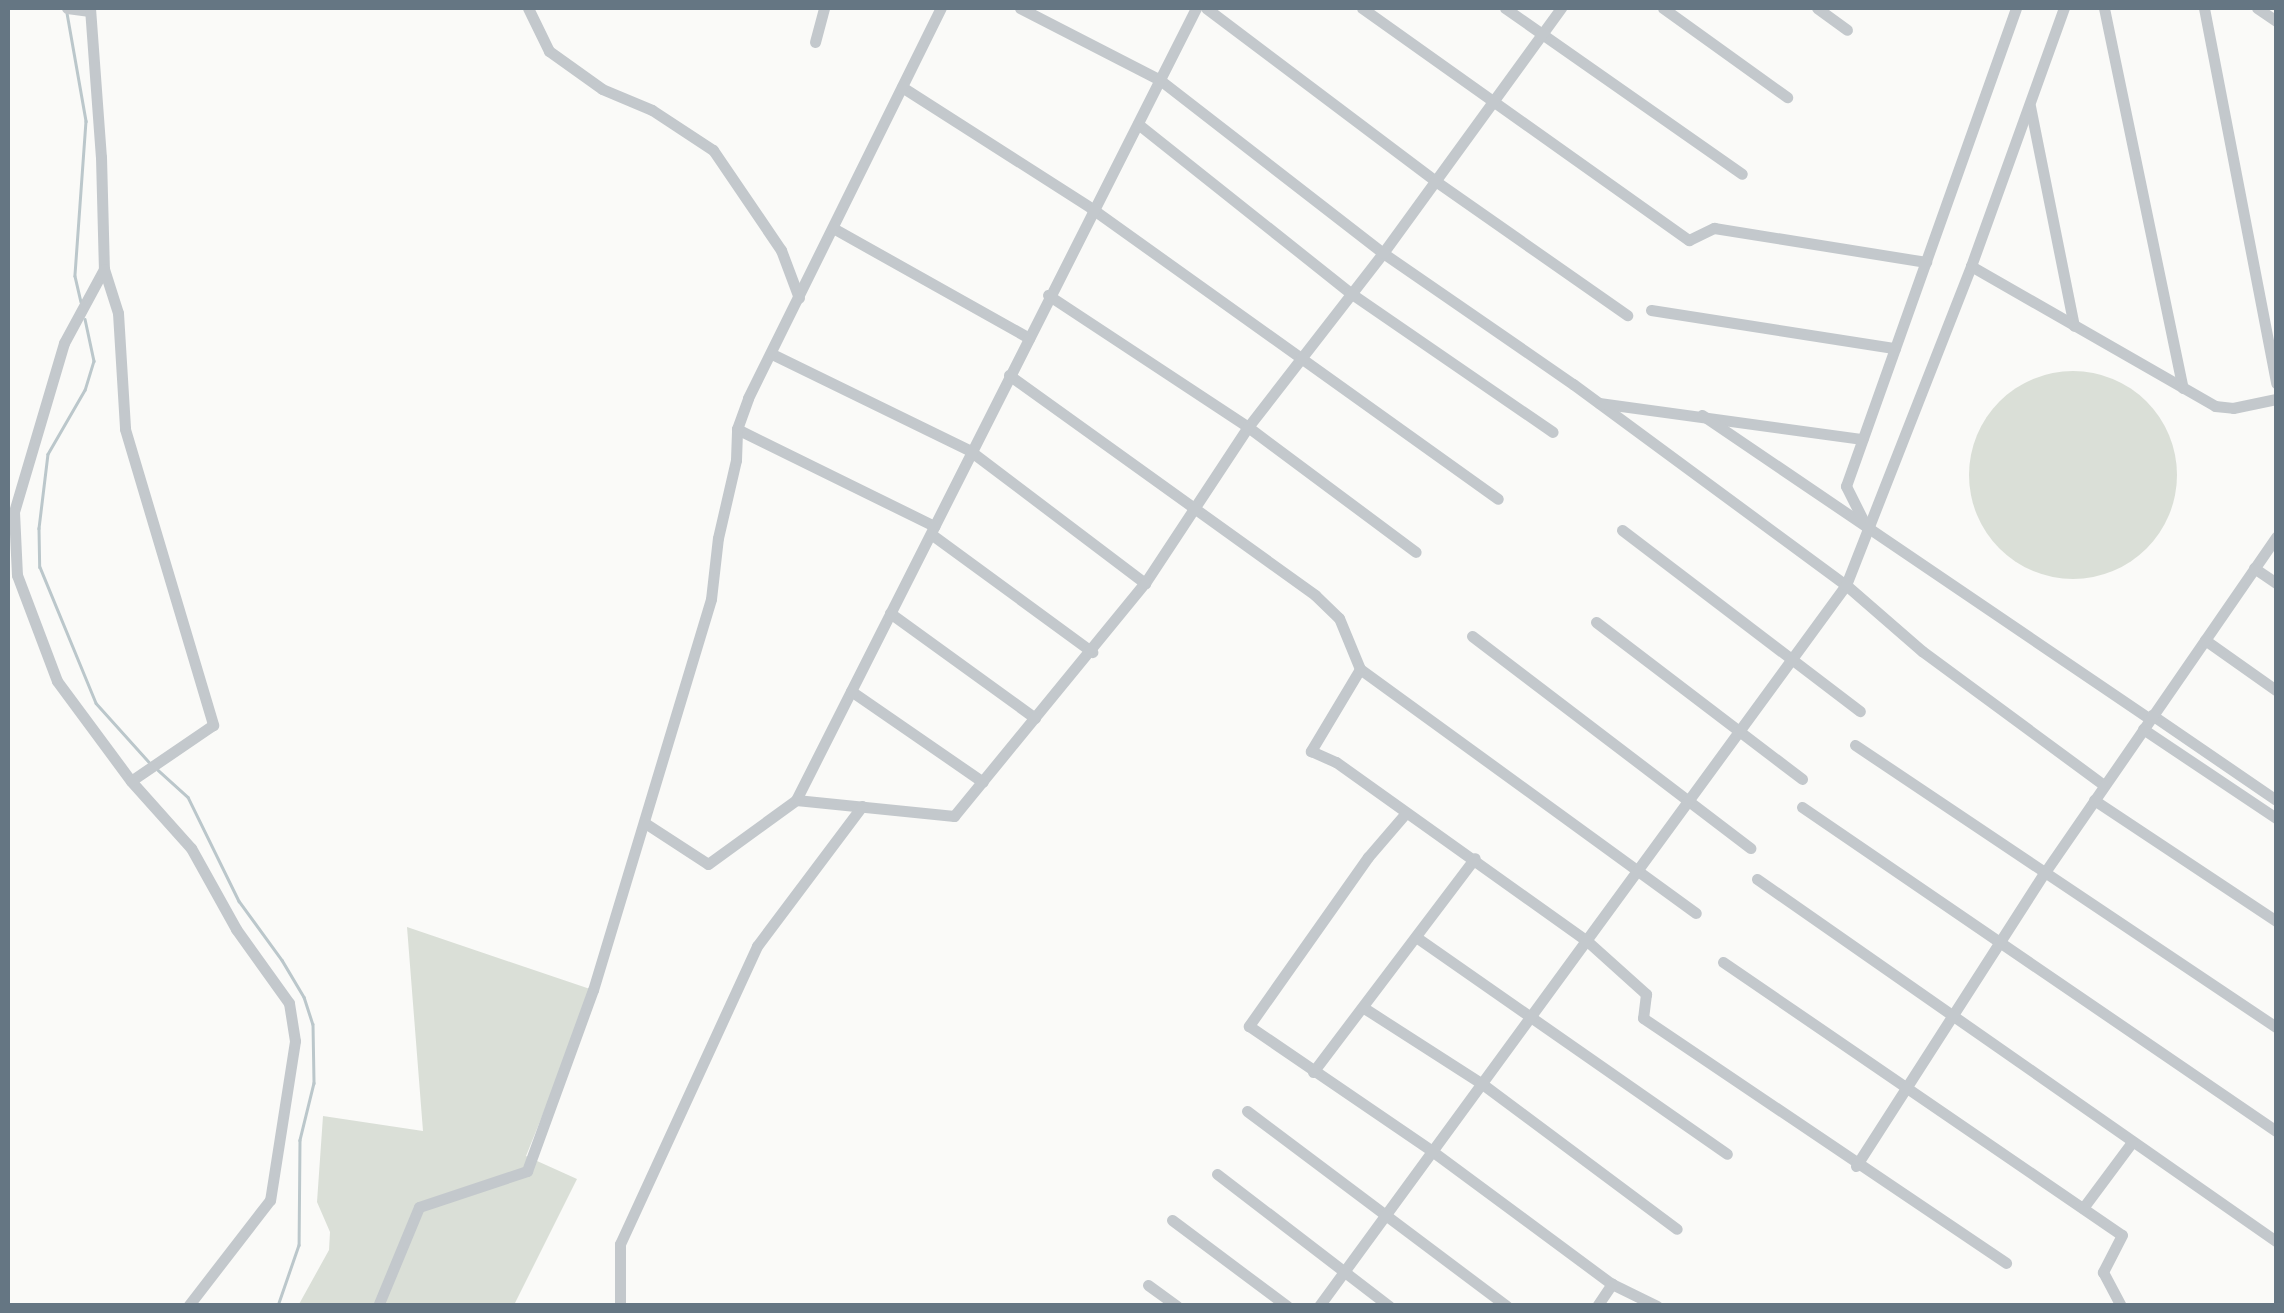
<!DOCTYPE html>
<style>
body{margin:0}
#map{position:relative;width:2284px;height:1313px;overflow:hidden;background:#fafaf8;font-family:"Archivo Narrow",sans-serif}
div>[style]{position:absolute}
.green>*{inset:0;background:#dadfd7}
.round{border-radius:50%}
.stream>*{height:2.5px;margin:-1.25px;padding:0 1.25px;transform-origin:1.25px;border-radius:1.25px;background:#bbc7cb}
.minor>*{height:11px;margin:-5.5px;padding:0 5.5px;transform-origin:5.5px;border-radius:5.5px;background:#c3c8cc}
span{translate:-50% -50%;white-space:nowrap;text-align:center;line-height:1.15;-webkit-text-stroke:10px #fff;paint-order:stroke}
.frame{position:absolute;inset:0;border:10px solid #657683;pointer-events:none}
</style>
<div id="map">
<div class="green">
<i class="round" style="left:1969px;top:371px;width:208px;height:208px"></i>
<i style="clip-path:polygon(407px 927px,593px 990px,526px 1156px,577px 1179px,514px 1305px,298px 1306px,329px 1250px,330px 1232px,317px 1202px,323px 1116px,423px 1131px)"></i>
</div>
<div class="stream">
<i style="left:67px;top:13px;width:110px;rotate:80deg"></i>
<i style="left:86px;top:121px;width:155px;rotate:94.1deg"></i>
<i style="left:75px;top:276px;width:26px;rotate:77deg"></i>
<i style="left:85px;top:319px;width:43px;rotate:77.9deg"></i>
<i style="left:94px;top:361px;width:30px;rotate:107deg"></i>
<i style="left:85px;top:390px;width:74px;rotate:120deg"></i>
<i style="left:48px;top:454px;width:75px;rotate:96.9deg"></i>
<i style="left:39px;top:528px;width:39px;rotate:89deg"></i>
<i style="left:40px;top:567px;width:147px;rotate:67.6deg"></i>
<i style="left:96px;top:703px;width:79px;rotate:48.1deg"></i>
<i style="left:158px;top:770px;width:40px;rotate:42deg"></i>
<i style="left:188px;top:797px;width:116px;rotate:63.9deg"></i>
<i style="left:239px;top:901px;width:73px;rotate:53.9deg"></i>
<i style="left:282px;top:960px;width:43px;rotate:59.3deg"></i>
<i style="left:304px;top:997px;width:28px;rotate:72deg"></i>
<i style="left:313px;top:1024px;width:59px;rotate:89deg"></i>
<i style="left:314px;top:1083px;width:59px;rotate:103.8deg"></i>
<i style="left:300px;top:1140px;width:105px;rotate:90.5deg"></i>
<i style="left:299px;top:1245px;width:65px;rotate:109deg"></i>
</div>
<div class="minor">
<i style="left:67px;top:8px;width:21px;rotate:8deg"></i>
<i style="left:90px;top:8px;width:149px;rotate:85.8deg"></i>
<i style="left:101px;top:157px;width:112px;rotate:88.5deg"></i>
<i style="left:104px;top:269px;width:84px;rotate:118.4deg"></i>
<i style="left:64px;top:343px;width:176px;rotate:106.5deg"></i>
<i style="left:14px;top:512px;width:63px;rotate:87.3deg"></i>
<i style="left:17px;top:575px;width:113px;rotate:69.3deg"></i>
<i style="left:57px;top:681px;width:124px;rotate:53.5deg"></i>
<i style="left:131px;top:781px;width:90px;rotate:48.2deg"></i>
<i style="left:191px;top:848px;width:93px;rotate:60.9deg"></i>
<i style="left:236px;top:929px;width:91px;rotate:54.4deg"></i>
<i style="left:289px;top:1003px;width:38px;rotate:81deg"></i>
<i style="left:295px;top:1041px;width:161px;rotate:98.9deg"></i>
<i style="left:270px;top:1200px;width:134px;rotate:127.7deg"></i>
<i style="left:528px;top:8px;width:48px;rotate:64deg"></i>
<i style="left:549px;top:51px;width:65px;rotate:35.6deg"></i>
<i style="left:602px;top:89px;width:54px;rotate:22.8deg"></i>
<i style="left:652px;top:110px;width:73px;rotate:33.3deg"></i>
<i style="left:713px;top:150px;width:121px;rotate:55.8deg"></i>
<i style="left:781px;top:250px;width:51px;rotate:69.4deg"></i>
<i style="left:1020px;top:8px;width:157px;rotate:27.2deg"></i>
<i style="left:1160px;top:80px;width:282px;rotate:37.8deg"></i>
<i style="left:1383px;top:253px;width:231px;rotate:34.6deg"></i>
<i style="left:1573px;top:384px;width:339px;rotate:36.4deg"></i>
<i style="left:1846px;top:585px;width:101px;rotate:41deg"></i>
<i style="left:1922px;top:651px;width:226px;rotate:36.4deg"></i>
<i style="left:1206px;top:8px;width:286px;rotate:37deg"></i>
<i style="left:1434px;top:180px;width:236px;rotate:35deg"></i>
<i style="left:1362px;top:8px;width:401px;rotate:35.4deg"></i>
<i style="left:1689px;top:240px;width:28px;rotate:-26deg"></i>
<i style="left:1714px;top:228px;width:215px;rotate:9.1deg"></i>
<i style="left:1505px;top:8px;width:289px;rotate:35deg"></i>
<i style="left:1663px;top:8px;width:153px;rotate:35.7deg"></i>
<i style="left:1817px;top:8px;width:37px;rotate:36deg"></i>
<i style="left:2104px;top:8px;width:388px;rotate:78.3deg"></i>
<i style="left:2204px;top:8px;width:382px;rotate:79.1deg"></i>
<i style="left:2257px;top:8px;width:23px;rotate:34deg"></i>
<i style="left:815px;top:42px;width:35px;rotate:-75deg"></i>
<i style="left:902px;top:87px;width:224px;rotate:32.6deg"></i>
<i style="left:1091px;top:208px;width:500px;rotate:35.56deg"></i>
<i style="left:2030px;top:106px;width:224px;rotate:78.7deg"></i>
<i style="left:1138px;top:124px;width:270px;rotate:38.5deg"></i>
<i style="left:1349px;top:292px;width:247px;rotate:34.5deg"></i>
<i style="left:833px;top:228px;width:225px;rotate:29.3deg"></i>
<i style="left:1971px;top:266px;width:281px;rotate:29.8deg"></i>
<i style="left:2215px;top:406px;width:18px;rotate:6deg"></i>
<i style="left:2233px;top:408px;width:44px;rotate:-11.8deg"></i>
<i style="left:104px;top:269px;width:46px;rotate:72.3deg"></i>
<i style="left:118px;top:313px;width:116px;rotate:86.5deg"></i>
<i style="left:125px;top:429px;width:309px;rotate:73.4deg"></i>
<i style="left:213px;top:725px;width:99px;rotate:145.7deg"></i>
<i style="left:1048px;top:295px;width:240px;rotate:33.4deg"></i>
<i style="left:1248px;top:427px;width:209px;rotate:36.7deg"></i>
<i style="left:1651px;top:310px;width:247px;rotate:8.9deg"></i>
<i style="left:772px;top:354px;width:219px;rotate:26deg"></i>
<i style="left:969px;top:450px;width:221px;rotate:37.1deg"></i>
<i style="left:1009px;top:375px;width:377px;rotate:35.7deg"></i>
<i style="left:1315px;top:595px;width:33px;rotate:44deg"></i>
<i style="left:1339px;top:618px;width:55px;rotate:67.6deg"></i>
<i style="left:1360px;top:669px;width:415px;rotate:36deg"></i>
<i style="left:1599px;top:403px;width:266px;rotate:7.8deg"></i>
<i style="left:1702px;top:415px;width:541px;rotate:34.16deg"></i>
<i style="left:737px;top:429px;width:220px;rotate:26.2deg"></i>
<i style="left:1867px;top:528px;width:47px;rotate:-116.6deg"></i>
<i style="left:1846px;top:486px;width:507px;rotate:-70.42deg"></i>
<i style="left:1622px;top:530px;width:299px;rotate:37.3deg"></i>
<i style="left:931px;top:534px;width:200px;rotate:36.2deg"></i>
<i style="left:2254px;top:568px;width:27px;rotate:34deg"></i>
<i style="left:890px;top:613px;width:179px;rotate:35.9deg"></i>
<i style="left:1596px;top:622px;width:259px;rotate:37.3deg"></i>
<i style="left:1472px;top:636px;width:350px;rotate:37.3deg"></i>
<i style="left:2205px;top:640px;width:87px;rotate:35.2deg"></i>
<i style="left:1360px;top:669px;width:96px;rotate:120.9deg"></i>
<i style="left:1311px;top:751px;width:27px;rotate:24deg"></i>
<i style="left:1336px;top:762px;width:307px;rotate:35.5deg"></i>
<i style="left:1586px;top:940px;width:81px;rotate:42deg"></i>
<i style="left:1646px;top:994px;width:24px;rotate:97deg"></i>
<i style="left:1643px;top:1018px;width:438px;rotate:34deg"></i>
<i style="left:851px;top:691px;width:160px;rotate:34.6deg"></i>
<i style="left:2152px;top:715px;width:150px;rotate:34.4deg"></i>
<i style="left:2143px;top:729px;width:160px;rotate:33.8deg"></i>
<i style="left:1855px;top:745px;width:507px;rotate:33.82deg"></i>
<i style="left:796px;top:800px;width:159px;rotate:5.8deg"></i>
<i style="left:954px;top:816px;width:301px;rotate:-50.7deg"></i>
<i style="left:1145px;top:583px;width:187px;rotate:-56.6deg"></i>
<i style="left:1248px;top:427px;width:220px;rotate:-52.2deg"></i>
<i style="left:1383px;top:253px;width:303px;rotate:-54deg"></i>
<i style="left:2094px;top:800px;width:219px;rotate:33.6deg"></i>
<i style="left:1802px;top:807px;width:574px;rotate:34.35deg"></i>
<i style="left:1405px;top:814px;width:57px;rotate:130.7deg"></i>
<i style="left:1368px;top:857px;width:207px;rotate:125.2deg"></i>
<i style="left:1249px;top:1026px;width:222px;rotate:34.3deg"></i>
<i style="left:1432px;top:1151px;width:224px;rotate:36.5deg"></i>
<i style="left:1612px;top:1284px;width:50px;rotate:26.1deg"></i>
<i style="left:645px;top:823px;width:75px;rotate:33.1deg"></i>
<i style="left:708px;top:864px;width:109px;rotate:-36deg"></i>
<i style="left:796px;top:800px;width:887px;rotate:-63.2deg"></i>
<i style="left:1757px;top:879px;width:633px;rotate:34.9deg"></i>
<i style="left:1416px;top:937px;width:379px;rotate:34.9deg"></i>
<i style="left:1723px;top:962px;width:483px;rotate:34.4deg"></i>
<i style="left:2122px;top:1235px;width:42px;rotate:117.2deg"></i>
<i style="left:2103px;top:1272px;width:38px;rotate:62deg"></i>
<i style="left:1364px;top:1008px;width:139px;rotate:32.7deg"></i>
<i style="left:1481px;top:1083px;width:244px;rotate:36.7deg"></i>
<i style="left:1313px;top:1072px;width:268px;rotate:-52.9deg"></i>
<i style="left:1247px;top:1111px;width:325px;rotate:36.9deg"></i>
<i style="left:1856px;top:1166px;width:346px;rotate:-57.3deg"></i>
<i style="left:2043px;top:875px;width:411px;rotate:-55.4deg"></i>
<i style="left:1217px;top:1174px;width:217px;rotate:37.5deg"></i>
<i style="left:2083px;top:1208px;width:82px;rotate:-53.4deg"></i>
<i style="left:1172px;top:1220px;width:144px;rotate:36.8deg"></i>
<i style="left:1148px;top:1285px;width:36px;rotate:36deg"></i>
<i style="left:378px;top:1306px;width:107px;rotate:-67.5deg"></i>
<i style="left:419px;top:1207px;width:114px;rotate:-18.4deg"></i>
<i style="left:527px;top:1171px;width:193px;rotate:-70deg"></i>
<i style="left:593px;top:990px;width:408px;rotate:-73.2deg"></i>
<i style="left:711px;top:599px;width:61px;rotate:-83.5deg"></i>
<i style="left:718px;top:538px;width:80px;rotate:-77deg"></i>
<i style="left:736px;top:460px;width:31px;rotate:-88deg"></i>
<i style="left:737px;top:429px;width:33px;rotate:-70deg"></i>
<i style="left:748px;top:398px;width:435px;rotate:-63.7deg"></i>
<i style="left:620px;top:1306px;width:62px;rotate:-90deg"></i>
<i style="left:620px;top:1244px;width:328px;rotate:-65.3deg"></i>
<i style="left:757px;top:946px;width:175px;rotate:-53.1deg"></i>
<i style="left:1319px;top:1306px;width:893px;rotate:-53.84deg"></i>
<i style="left:1846px;top:585px;width:343px;rotate:-68.6deg"></i>
<i style="left:1971px;top:266px;width:274px;rotate:-70.2deg"></i>
<i style="left:1597px;top:1306px;width:27px;rotate:-56deg"></i>
</div>
<div class="frame"></div>
</div>
